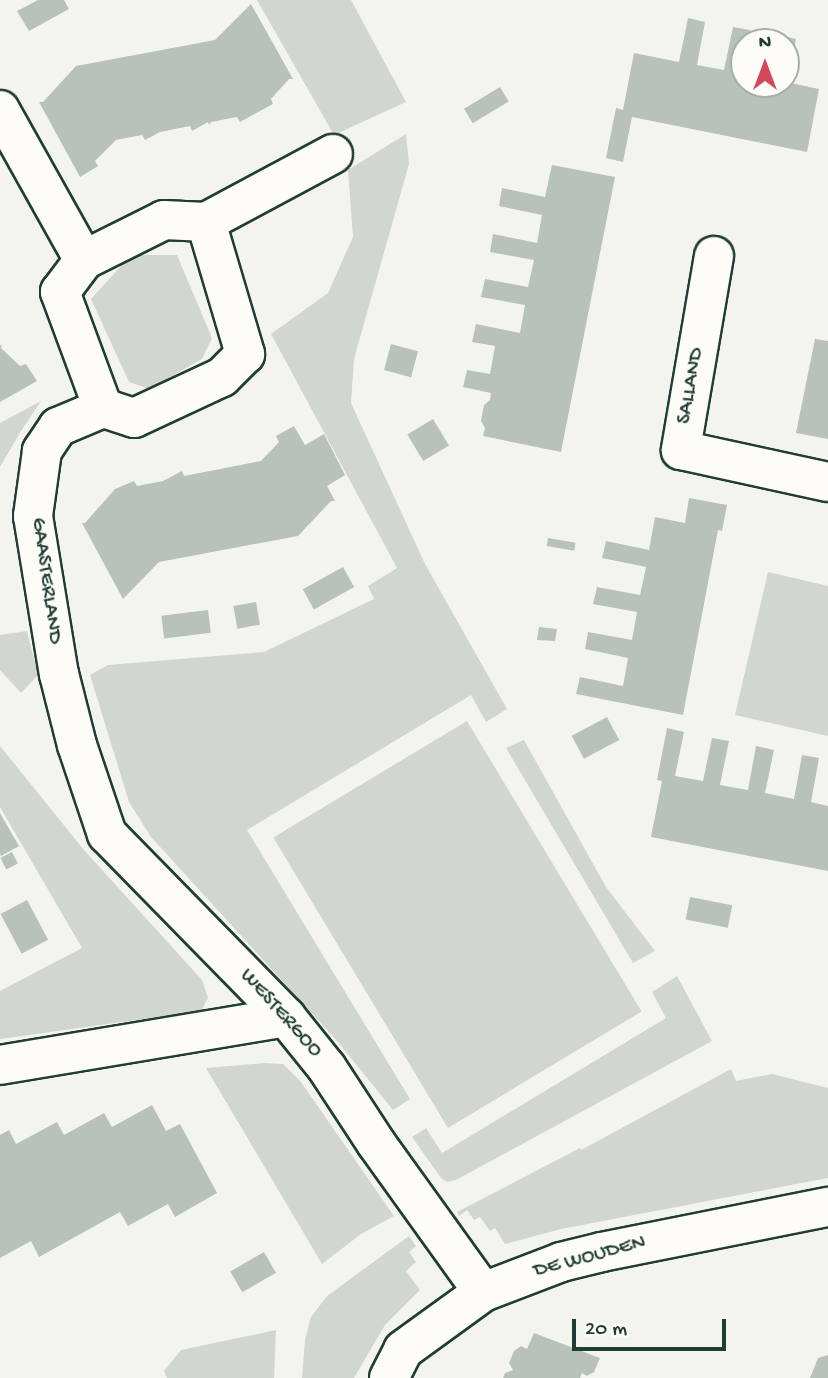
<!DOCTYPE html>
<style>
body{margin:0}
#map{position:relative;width:828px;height:1378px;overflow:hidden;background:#f4f4ef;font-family:"Gochi Hand",sans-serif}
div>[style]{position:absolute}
.green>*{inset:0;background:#d1d6d1;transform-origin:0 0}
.building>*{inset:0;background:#b9c1bb;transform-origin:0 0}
.roads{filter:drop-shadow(2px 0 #1f3d34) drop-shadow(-2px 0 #1f3d34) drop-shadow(0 2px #1f3d34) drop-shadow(0 -2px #1f3d34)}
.minor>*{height:38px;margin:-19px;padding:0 19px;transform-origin:19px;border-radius:19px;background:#fdfcf7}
.tertiary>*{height:38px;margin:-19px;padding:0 19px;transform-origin:19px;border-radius:19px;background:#fdfcf7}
span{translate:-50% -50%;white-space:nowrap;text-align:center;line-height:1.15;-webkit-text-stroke:7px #fdfcf7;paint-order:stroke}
.street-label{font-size:21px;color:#1f3d34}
.north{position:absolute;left:730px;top:28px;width:70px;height:70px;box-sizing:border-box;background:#fdfcf7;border:2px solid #a4b0a9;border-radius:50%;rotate:0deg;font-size:19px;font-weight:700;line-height:28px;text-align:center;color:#1f3d34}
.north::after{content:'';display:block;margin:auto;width:24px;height:32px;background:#d1495b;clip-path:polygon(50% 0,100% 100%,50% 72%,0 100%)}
.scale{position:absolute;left:572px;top:1319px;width:154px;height:32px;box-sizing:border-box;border:4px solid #1f3d34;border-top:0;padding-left:9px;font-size:21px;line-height:24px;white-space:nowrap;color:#1f3d34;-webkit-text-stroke:5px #fdfcf7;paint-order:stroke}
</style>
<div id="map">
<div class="green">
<i style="clip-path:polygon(257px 0,351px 0,406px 102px,334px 135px)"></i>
<i style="clip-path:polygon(406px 134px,409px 164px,354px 359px,351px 403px,425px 564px,507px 709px,486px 722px,471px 695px,247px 830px,410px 1099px,393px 1110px,338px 1042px,151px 837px,129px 802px,90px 675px,108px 665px,264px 652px,374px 599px,368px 586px,397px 568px,271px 334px,328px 293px,353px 237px,348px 170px)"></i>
<i style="clip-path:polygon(131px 255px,177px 255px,212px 338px,202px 359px,149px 389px,129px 382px,91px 299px)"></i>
<i style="clip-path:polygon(41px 401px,21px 431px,0 467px,0 423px)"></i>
<i style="clip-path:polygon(768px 572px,828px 586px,828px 736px,735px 715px)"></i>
<i style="clip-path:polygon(27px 631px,38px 675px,21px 693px,0 670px,0 635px)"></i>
<i style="left:467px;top:721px;width:339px;height:226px;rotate:59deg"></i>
<i style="clip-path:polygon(524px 740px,606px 887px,655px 951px,633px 963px,506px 748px)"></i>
<i style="clip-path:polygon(0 746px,84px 850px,202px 980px,208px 998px,201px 1011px,0 1039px,0 991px,82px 948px,0 807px)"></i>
<i style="clip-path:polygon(677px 976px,712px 1041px,456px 1180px,447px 1182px,441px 1178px,412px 1137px,426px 1128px,442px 1153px,666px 1018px,652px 992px)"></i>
<i style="clip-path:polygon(265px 1063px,283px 1064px,301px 1082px,394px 1216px,361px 1234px,322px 1264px,206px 1068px)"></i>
<i style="clip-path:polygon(731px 1069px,736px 1081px,772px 1074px,828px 1088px,828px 1178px,561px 1229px,505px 1244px,495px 1228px,490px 1231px,480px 1217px,474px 1220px,467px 1210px,459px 1216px,457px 1212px,580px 1148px,581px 1150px)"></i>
<i style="clip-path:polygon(409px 1236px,416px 1246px,409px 1252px,416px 1262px,406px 1271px,420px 1290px,385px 1325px,354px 1378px,302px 1378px,305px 1340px,311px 1317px,327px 1296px)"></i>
<i style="clip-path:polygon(276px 1330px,274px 1378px,167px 1378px,164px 1371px,181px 1350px)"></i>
</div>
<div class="building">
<i style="clip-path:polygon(38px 0,64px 0,69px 9px,29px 31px,17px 11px)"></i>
<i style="clip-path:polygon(251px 4px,293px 79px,289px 79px,271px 99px,273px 104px,240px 122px,237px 117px,211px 122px,209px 125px,208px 122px,192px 131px,190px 126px,160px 132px,145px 140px,142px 135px,116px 140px,95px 161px,98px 166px,80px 177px,39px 102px,43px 102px,76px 66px,215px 40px)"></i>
<i style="clip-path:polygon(688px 18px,705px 22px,697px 65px,724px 70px,733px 27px,750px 30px,748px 42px,744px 42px,744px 84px,786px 82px,819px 89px,807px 152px,632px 117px,623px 162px,606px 158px,616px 108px,623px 110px,634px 53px,679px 62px)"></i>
<i style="clip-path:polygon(778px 35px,796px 39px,787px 81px,786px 42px,777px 42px)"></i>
<i style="left:500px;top:87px;width:17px;height:42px;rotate:59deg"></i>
<i style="clip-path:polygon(552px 165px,615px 177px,561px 452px,483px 436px,485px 428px,481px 421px,484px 405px,490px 400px,491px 393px,463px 387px,467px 370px,490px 374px,495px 346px,472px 342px,476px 324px,520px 333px,525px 305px,481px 297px,485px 279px,528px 287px,534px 260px,490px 252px,493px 234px,537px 243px,542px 215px,499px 206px,502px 188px,545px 197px)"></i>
<i style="clip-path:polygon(815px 339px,828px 341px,828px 439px,796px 433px)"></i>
<i style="clip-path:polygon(2px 344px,1px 348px,20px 366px,26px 364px,37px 381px,0 402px,0 346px)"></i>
<i style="left:391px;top:344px;width:28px;height:27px;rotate:15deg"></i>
<i style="left:433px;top:419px;width:31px;height:30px;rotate:59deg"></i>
<i style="clip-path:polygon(294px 426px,305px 445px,324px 434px,345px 475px,327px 486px,335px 501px,331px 501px,298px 536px,159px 562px,123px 599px,82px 523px,85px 523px,115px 489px,134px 481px,137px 486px,163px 481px,182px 471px,184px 476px,261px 461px,279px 442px,276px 436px)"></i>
<i style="clip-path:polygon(689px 498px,727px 505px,722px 531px,718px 530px,683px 715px,576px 694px,580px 677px,623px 686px,628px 658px,585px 649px,588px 632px,632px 640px,637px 612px,593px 604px,597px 587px,640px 595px,646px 567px,602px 558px,606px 541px,649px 550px,655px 517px,685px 523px)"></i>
<i style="left:548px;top:538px;width:28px;height:8px;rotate:10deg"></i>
<i style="left:343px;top:567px;width:23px;height:46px;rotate:61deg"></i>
<i style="left:256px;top:602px;width:23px;height:23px;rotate:80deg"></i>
<i style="left:208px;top:610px;width:23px;height:47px;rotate:83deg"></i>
<i style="clip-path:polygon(539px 627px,557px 629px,555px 641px,537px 640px)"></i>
<i style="left:607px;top:717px;width:26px;height:40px;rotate:62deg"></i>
<i style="clip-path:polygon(667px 728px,684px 732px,675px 776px,703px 781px,712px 738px,729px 741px,720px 785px,748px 790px,756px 746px,774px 750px,765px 793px,794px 799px,802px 755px,819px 758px,811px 802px,828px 806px,828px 871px,651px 837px,662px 781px,657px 780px)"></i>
<i style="clip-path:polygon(0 813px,19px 846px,1px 856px,0 854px)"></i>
<i style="left:12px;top:852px;width:13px;height:13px;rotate:63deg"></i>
<i style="left:690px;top:897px;width:43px;height:23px;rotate:11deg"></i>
<i style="left:27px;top:900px;width:45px;height:30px;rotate:62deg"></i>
<i style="clip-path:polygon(152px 1105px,166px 1131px,180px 1124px,217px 1193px,175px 1217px,168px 1204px,128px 1226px,120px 1212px,39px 1257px,31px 1241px,0 1258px,0 1135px,9px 1130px,16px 1144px,57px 1122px,64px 1135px,104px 1113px,112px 1127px)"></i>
<i style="left:264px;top:1252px;width:24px;height:39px;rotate:60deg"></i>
<i style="clip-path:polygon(534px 1333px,600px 1358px,594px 1372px,587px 1376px,582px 1373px,580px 1378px,503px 1378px,505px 1373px,513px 1370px,509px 1363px,514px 1351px,521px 1346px,527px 1349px)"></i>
<i style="clip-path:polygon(828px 1355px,828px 1378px,810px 1378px,818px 1358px)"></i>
</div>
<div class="roads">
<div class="minor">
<i style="left:0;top:110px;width:172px;rotate:60.8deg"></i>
<i style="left:206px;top:222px;width:144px;rotate:-28.2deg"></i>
<i style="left:714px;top:256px;width:197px;rotate:99.7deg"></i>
<i style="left:681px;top:450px;width:150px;rotate:12.3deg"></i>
<i style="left:103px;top:408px;width:124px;rotate:-110.3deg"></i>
<i style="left:60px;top:292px;width:40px;rotate:-53deg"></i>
<i style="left:84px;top:260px;width:89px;rotate:-26.6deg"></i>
<i style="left:164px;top:220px;width:42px;rotate:2.7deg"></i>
<i style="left:206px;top:222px;width:138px;rotate:73.5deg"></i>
<i style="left:245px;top:354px;width:33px;rotate:135deg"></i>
<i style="left:222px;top:377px;width:97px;rotate:155deg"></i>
<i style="left:134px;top:418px;width:33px;rotate:-162deg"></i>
<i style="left:103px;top:408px;width:49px;rotate:157.1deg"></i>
<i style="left:58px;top:427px;width:29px;rotate:124deg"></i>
<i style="left:42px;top:451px;width:66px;rotate:97.9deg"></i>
<i style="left:33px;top:516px;width:160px;rotate:80.7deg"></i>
<i style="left:59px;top:674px;width:73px;rotate:75.8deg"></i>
<i style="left:77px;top:745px;width:94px;rotate:71.4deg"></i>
<i style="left:107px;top:834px;width:256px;rotate:45.6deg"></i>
<i style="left:286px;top:1017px;width:65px;rotate:51.2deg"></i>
<i style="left:327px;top:1068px;width:90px;rotate:56.8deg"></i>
<i style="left:376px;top:1143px;width:183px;rotate:54.3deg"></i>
<i style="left:0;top:1065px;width:290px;rotate:-9.5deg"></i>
</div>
<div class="tertiary">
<i style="left:389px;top:1378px;width:31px;rotate:-63deg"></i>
<i style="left:403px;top:1350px;width:99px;rotate:-35.9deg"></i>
<i style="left:483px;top:1292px;width:84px;rotate:-21deg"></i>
<i style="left:561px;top:1262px;width:42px;rotate:-13.7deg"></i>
<i style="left:602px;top:1252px;width:230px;rotate:-11.3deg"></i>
</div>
</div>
<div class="street-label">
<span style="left:692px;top:386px;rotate:-80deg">SALLAND</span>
<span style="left:45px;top:581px;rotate:82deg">GAASTERLAND</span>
<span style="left:280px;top:1014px;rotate:48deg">WESTERGOO</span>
<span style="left:590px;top:1258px;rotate:-15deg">DE WOUDEN</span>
</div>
<div class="north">N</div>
<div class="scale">20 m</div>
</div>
